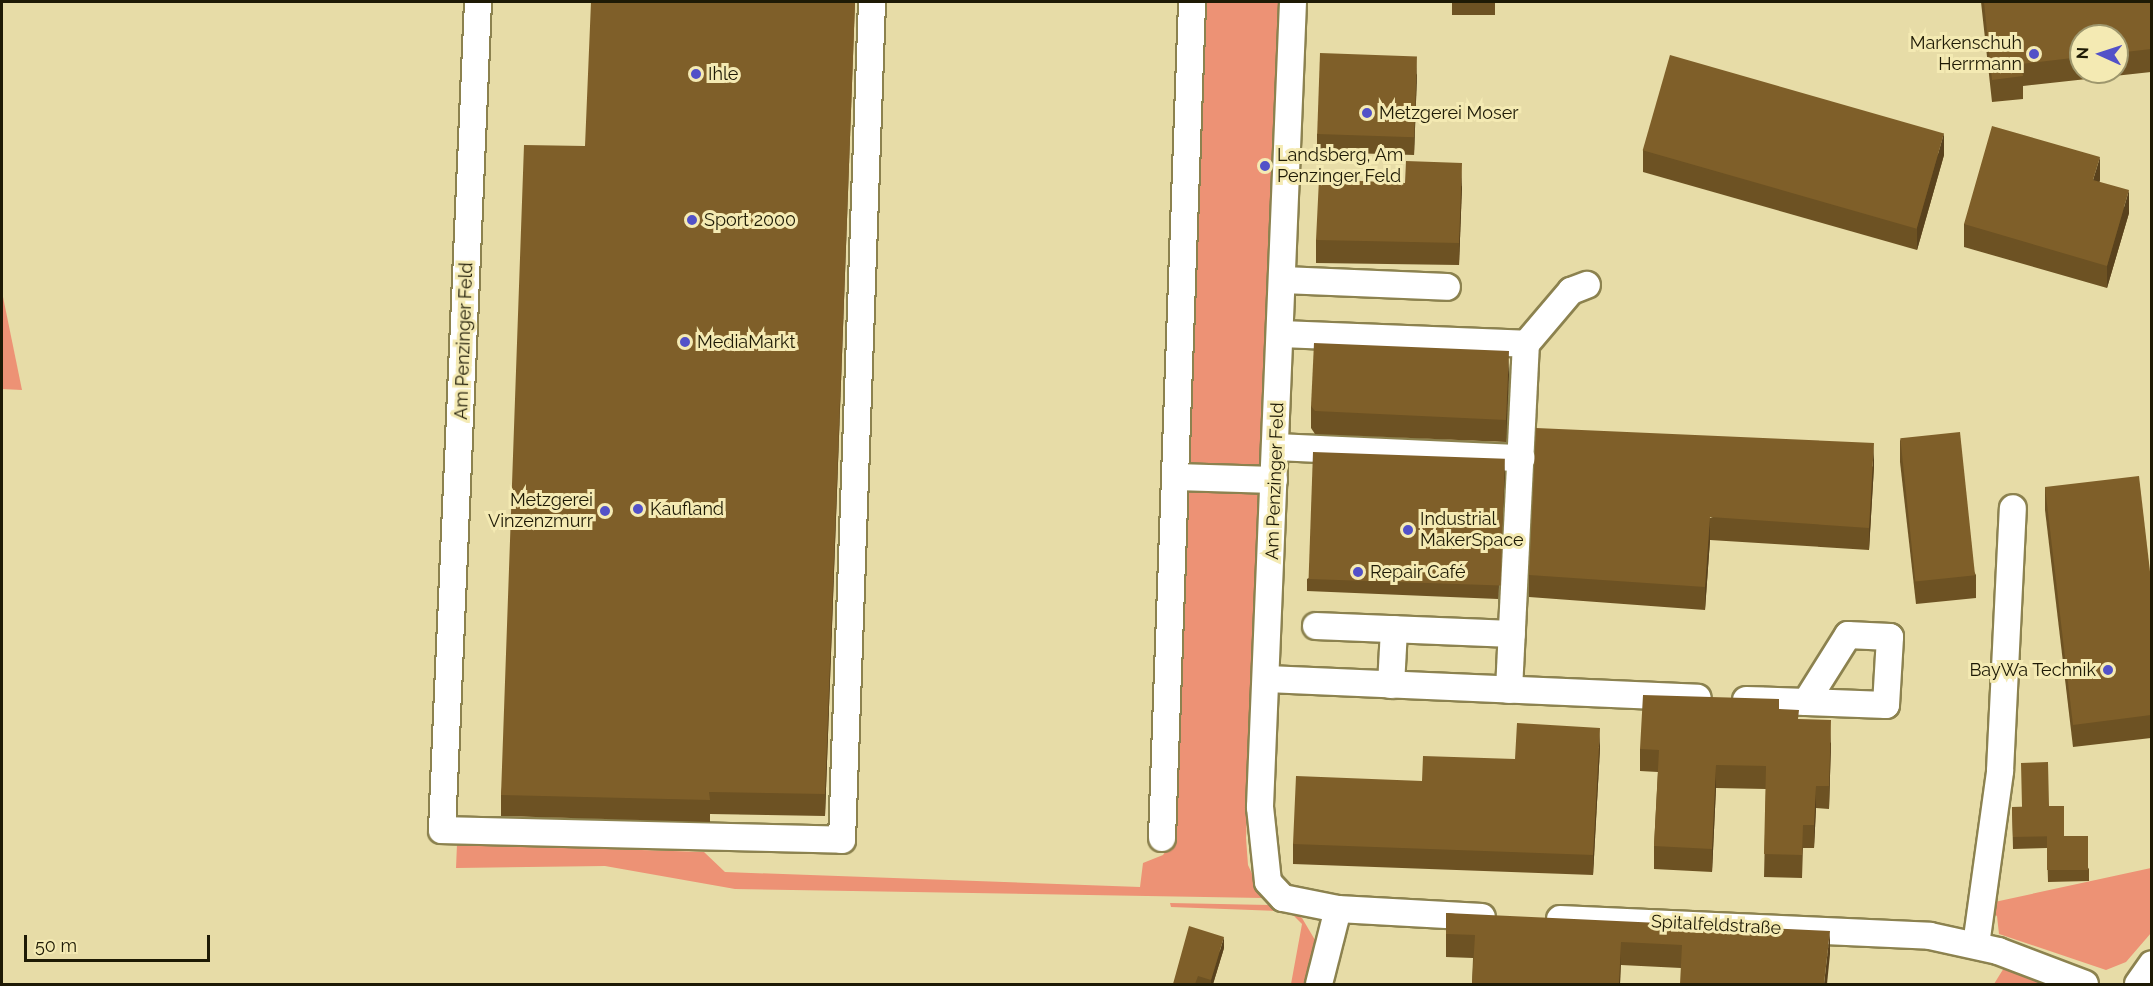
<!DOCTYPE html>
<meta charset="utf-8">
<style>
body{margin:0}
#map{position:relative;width:2153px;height:986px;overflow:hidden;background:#e7dca7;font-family:Raleway,sans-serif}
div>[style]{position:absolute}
.green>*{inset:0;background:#ed9275}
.roads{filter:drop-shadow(2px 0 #8c824f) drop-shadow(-2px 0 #8c824f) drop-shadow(0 2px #8c824f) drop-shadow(0 -2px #8c824f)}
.minor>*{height:26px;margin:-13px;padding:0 13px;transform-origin:13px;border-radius:13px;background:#fff}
.wall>*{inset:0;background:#6d5223;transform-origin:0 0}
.shaded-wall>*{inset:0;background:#59421d}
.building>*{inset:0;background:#7f5f29;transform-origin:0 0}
.dots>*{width:16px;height:16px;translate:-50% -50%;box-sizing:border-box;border:3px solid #f4eab3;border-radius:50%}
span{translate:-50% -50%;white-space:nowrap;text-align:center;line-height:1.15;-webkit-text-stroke:6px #f4eab3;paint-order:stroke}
.poi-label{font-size:18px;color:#1e1a05}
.right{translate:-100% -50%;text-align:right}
.left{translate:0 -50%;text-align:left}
.street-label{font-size:18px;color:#1e1a05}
.frame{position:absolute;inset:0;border:3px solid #1e1a05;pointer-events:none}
.north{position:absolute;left:2069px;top:24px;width:60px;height:60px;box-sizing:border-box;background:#f4eab3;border:2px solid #9e976d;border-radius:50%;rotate:273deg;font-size:16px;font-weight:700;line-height:24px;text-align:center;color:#1e1a05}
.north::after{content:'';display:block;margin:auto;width:21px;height:27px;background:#5251c8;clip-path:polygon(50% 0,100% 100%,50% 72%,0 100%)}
.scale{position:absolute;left:24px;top:935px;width:186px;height:27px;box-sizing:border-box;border:3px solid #1e1a05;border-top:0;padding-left:8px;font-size:18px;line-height:21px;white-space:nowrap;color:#1e1a05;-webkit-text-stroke:4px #f4eab3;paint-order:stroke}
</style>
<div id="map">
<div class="green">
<i style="clip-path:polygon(1206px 2px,1280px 2px,1262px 469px,1203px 468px,1192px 465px,1188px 453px)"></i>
<i style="clip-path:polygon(2px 292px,22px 390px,2px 389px)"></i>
<i style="clip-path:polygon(1196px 490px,1261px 493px,1246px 838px,1248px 865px,1263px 898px,735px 889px,605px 866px,456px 868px,457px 844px,704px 852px,725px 872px,1140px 887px,1143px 863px,1163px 855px,1170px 845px,1185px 502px,1188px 492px)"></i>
<i style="clip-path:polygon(2151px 868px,2151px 933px,2126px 962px,2106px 970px,1999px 934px,1997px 916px,1976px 906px)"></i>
<i style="clip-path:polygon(1170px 903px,1269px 905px,1279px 911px,1171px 907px)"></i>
<i style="clip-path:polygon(1282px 904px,1302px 918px,1315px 940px,1304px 984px,1291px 984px,1302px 924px)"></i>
<i style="clip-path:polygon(2007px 963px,2069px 984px,1994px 984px)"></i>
</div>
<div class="roads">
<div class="minor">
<i style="left:478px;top:2px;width:829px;rotate:92.49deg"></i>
<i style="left:442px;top:830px;width:400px;rotate:1.4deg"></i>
<i style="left:842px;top:840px;width:839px;rotate:-87.95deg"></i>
<i style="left:1293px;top:2px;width:806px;rotate:92.35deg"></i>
<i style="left:1260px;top:807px;width:75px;rotate:83.9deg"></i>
<i style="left:1268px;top:882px;width:22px;rotate:47deg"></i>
<i style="left:1283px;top:898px;width:56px;rotate:11.3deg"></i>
<i style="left:1338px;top:909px;width:144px;rotate:3.2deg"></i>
<i style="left:1283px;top:280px;width:164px;rotate:2.4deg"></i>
<i style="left:1281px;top:334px;width:245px;rotate:2.3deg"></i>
<i style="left:1526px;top:344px;width:70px;rotate:-49.7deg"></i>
<i style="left:1571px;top:291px;width:17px;rotate:-21deg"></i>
<i style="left:1276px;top:447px;width:246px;rotate:2.6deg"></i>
<i style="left:1176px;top:477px;width:98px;rotate:1.8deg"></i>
<i style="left:1316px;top:626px;width:196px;rotate:2.3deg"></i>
<i style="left:1267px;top:679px;width:431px;rotate:2.5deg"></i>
<i style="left:1391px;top:685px;width:56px;rotate:-86.9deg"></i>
<i style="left:1509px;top:690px;width:346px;rotate:-87.2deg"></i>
<i style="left:1746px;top:700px;width:60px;rotate:1.9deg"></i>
<i style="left:1806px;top:702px;width:80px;rotate:2.1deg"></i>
<i style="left:1886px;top:705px;width:68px;rotate:-86.6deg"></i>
<i style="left:1890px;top:637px;width:42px;rotate:-177.3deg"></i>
<i style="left:1848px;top:635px;width:79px;rotate:122.1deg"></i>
<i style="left:1162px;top:838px;width:837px;rotate:-87.94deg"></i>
<i style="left:1560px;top:919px;width:370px;rotate:2.6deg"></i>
<i style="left:1930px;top:936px;width:70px;rotate:12.4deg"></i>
<i style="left:1998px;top:951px;width:93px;rotate:20.8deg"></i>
<i style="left:1976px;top:945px;width:176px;rotate:-82.1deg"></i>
<i style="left:2000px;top:771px;width:263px;rotate:-87.2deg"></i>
<i style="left:1319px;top:984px;width:77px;rotate:-75.8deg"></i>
<i style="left:2138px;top:984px;width:24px;rotate:-55deg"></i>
</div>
</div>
<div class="wall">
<i style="clip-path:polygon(855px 2px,825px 816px,710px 814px,710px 822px,501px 816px,501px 795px,585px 146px)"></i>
<i style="left:1452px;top:2px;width:43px;height:13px"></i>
<i style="clip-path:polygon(evenodd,1981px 2px,2151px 2px,2151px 72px,2023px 86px,2023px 99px,1992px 102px,1981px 2px,2081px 36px,2117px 36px,2117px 72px,2081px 72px,2081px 36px)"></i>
<i style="clip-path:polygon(1417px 74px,1414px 155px,1317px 152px,1317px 134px)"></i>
<i style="clip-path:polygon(1643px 150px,1944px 155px,1917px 250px,1643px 172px)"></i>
<i style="clip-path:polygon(2100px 180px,2099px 182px,2129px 213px,2107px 288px,1964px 247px,1964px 224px)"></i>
<i style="clip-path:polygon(1462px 186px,1459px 265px,1316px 263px,1316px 240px)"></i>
<i style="clip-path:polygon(1509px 374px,1506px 442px,1315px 434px,1311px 428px,1311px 406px)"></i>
<i style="clip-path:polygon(1900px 439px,1976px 575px,1976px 598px,1916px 604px,1900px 462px)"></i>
<i style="clip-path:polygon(1874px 466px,1869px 550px,1710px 540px,1705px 610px,1529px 597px,1529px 575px)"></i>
<i style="clip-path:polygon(1505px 472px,1498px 599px,1307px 591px,1307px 579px)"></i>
<i style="clip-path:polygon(2045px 487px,2151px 580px,2151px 738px,2073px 747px,2045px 510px)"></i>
<i style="clip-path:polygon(1779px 709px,1798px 719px,1831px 743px,1829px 809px,1816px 808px,1814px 848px,1803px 848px,1802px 878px,1764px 877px,1766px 789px,1716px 788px,1712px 872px,1654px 869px,1654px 846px,1658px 772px,1640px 771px,1640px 749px)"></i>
<i style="clip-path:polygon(1600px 748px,1593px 875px,1293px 864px,1293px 844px,1422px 781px,1515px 759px)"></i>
<i style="clip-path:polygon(2049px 806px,2064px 836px,2089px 869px,2089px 881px,2048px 882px,2047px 848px,2013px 849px,2012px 807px)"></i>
<i style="clip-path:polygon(1446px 913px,1830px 954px,1681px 968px,1621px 965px,1620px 984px,1472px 984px,1473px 958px,1446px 957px)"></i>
<i style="clip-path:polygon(1224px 948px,1213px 984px,1173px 984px)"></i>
</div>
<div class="shaded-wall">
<i style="clip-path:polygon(855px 2px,825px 816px,825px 794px)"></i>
<i style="clip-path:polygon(1417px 56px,1417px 74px,1414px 155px,1414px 138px)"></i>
<i style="clip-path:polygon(1944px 133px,1944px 155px,1917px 250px,1917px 227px)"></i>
<i style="clip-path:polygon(2100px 157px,2100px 180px,2093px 203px,2093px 180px)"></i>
<i style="clip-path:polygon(1462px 163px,1462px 186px,1459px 265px,1459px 243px)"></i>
<i style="clip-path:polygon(2129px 190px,2129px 213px,2107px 288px,2107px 266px)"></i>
<i style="clip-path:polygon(1509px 351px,1509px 374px,1506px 442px,1506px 420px)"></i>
<i style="clip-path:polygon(1874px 443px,1874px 466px,1869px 550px,1869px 528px)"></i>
<i style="clip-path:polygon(1505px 460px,1505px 472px,1498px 599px,1498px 587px)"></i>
<i style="clip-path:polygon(1710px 517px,1710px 540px,1705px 610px,1705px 587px)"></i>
<i style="clip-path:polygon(1831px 720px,1831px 743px,1829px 809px,1829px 786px)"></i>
<i style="clip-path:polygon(1600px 728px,1600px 748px,1593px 875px,1593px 855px)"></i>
<i style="clip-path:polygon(1716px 765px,1716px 788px,1712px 872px,1712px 849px)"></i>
<i style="clip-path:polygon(1816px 786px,1816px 808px,1814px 848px,1814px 825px)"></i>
<i style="clip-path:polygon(1830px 931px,1830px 954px,1827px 984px,1824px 984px)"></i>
<i style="clip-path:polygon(1224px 937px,1224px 948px,1213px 984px,1211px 984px,1211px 980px)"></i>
<i style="clip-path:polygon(1621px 942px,1620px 984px,1619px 984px)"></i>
</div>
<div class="building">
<i style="clip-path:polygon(591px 2px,855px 2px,825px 794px,709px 792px,710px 800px,501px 795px,524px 145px,585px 146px)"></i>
<i style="clip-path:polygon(1984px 2px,2151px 2px,2151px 49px,2117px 53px,2117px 36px,2081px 36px,2081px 57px,2021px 64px,2023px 76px,1992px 80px)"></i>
<i style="left:1320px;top:53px;width:97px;height:81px;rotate:2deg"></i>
<i style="left:1670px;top:55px;width:285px;height:99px;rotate:16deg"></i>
<i style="clip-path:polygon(1992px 126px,2100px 157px,2093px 180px,2129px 190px,2107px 266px,1964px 224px)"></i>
<i style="clip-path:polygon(1406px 161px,1462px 163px,1459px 243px,1316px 240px,1319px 179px,1405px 183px)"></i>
<i style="clip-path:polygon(1314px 343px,1509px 351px,1506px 420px,1315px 411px,1311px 406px)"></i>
<i style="clip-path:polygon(1536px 428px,1874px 443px,1869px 528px,1710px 517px,1705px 587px,1529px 575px)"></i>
<i style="left:1960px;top:432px;width:144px;height:60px;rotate:84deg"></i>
<i style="left:1313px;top:452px;width:192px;height:127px;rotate:2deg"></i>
<i style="clip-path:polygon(2139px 476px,2151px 580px,2151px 715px,2073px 725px,2045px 487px)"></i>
<i style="clip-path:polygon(1643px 695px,1779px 699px,1779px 709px,1799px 710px,1798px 719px,1831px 720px,1829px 786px,1816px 786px,1814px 825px,1803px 825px,1802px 855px,1764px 854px,1766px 766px,1716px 765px,1712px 849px,1654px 846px,1659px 750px,1640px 749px)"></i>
<i style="clip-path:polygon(1517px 723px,1600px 728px,1593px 855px,1293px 844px,1296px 776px,1422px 781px,1423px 756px,1515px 759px)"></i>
<i style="clip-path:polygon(2048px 762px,2049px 806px,2064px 806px,2064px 836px,2013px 837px,2012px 807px,2022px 807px,2021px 763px)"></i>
<i style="left:2047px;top:836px;width:41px;height:34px"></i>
<i style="clip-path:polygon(1446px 913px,1830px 931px,1824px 984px,1680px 984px,1682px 945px,1621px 942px,1619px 984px,1472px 984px,1475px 935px,1446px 934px)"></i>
<i style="clip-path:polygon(1189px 926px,1224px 937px,1211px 980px,1198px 976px,1195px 984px,1173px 984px)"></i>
</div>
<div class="dots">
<i style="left:2034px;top:54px;background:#5251c8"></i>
<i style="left:696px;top:74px;background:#5251c8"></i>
<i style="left:1367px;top:113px;background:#5251c8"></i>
<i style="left:1265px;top:166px;background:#5251c8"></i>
<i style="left:692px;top:220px;background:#5251c8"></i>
<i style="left:685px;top:342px;background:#5251c8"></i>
<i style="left:638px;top:509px;background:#5251c8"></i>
<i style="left:605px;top:511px;background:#5251c8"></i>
<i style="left:1408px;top:530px;background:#5251c8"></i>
<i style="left:1358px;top:572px;background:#5251c8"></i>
<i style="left:2108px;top:670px;background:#5251c8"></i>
</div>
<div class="poi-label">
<span class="right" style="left:2022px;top:54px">Markenschuh<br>Herrmann</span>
<span class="left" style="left:708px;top:74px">Ihle</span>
<span class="left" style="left:1379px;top:113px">Metzgerei Moser</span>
<span class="left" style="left:1277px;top:166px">Landsberg, Am<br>Penzinger Feld</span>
<span class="left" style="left:704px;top:220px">Sport 2000</span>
<span class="left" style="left:697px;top:342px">MediaMarkt</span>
<span class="right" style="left:593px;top:511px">Metzgerei<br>Vinzenzmurr</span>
<span class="left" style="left:650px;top:509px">Kaufland</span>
<span class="left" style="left:1420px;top:530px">Industrial<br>MakerSpace</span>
<span class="left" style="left:1370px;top:572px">Repair Café</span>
<span class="right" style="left:2096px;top:670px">BayWa Technik</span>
</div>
<div class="street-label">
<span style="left:464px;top:341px;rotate:-88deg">Am Penzinger Feld</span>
<span style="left:1275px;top:481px;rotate:-88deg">Am Penzinger Feld</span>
<span style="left:1716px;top:925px;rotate:3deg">Spitalfeldstraße</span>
</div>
<div class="frame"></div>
<div class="north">N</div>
<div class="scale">50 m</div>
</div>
